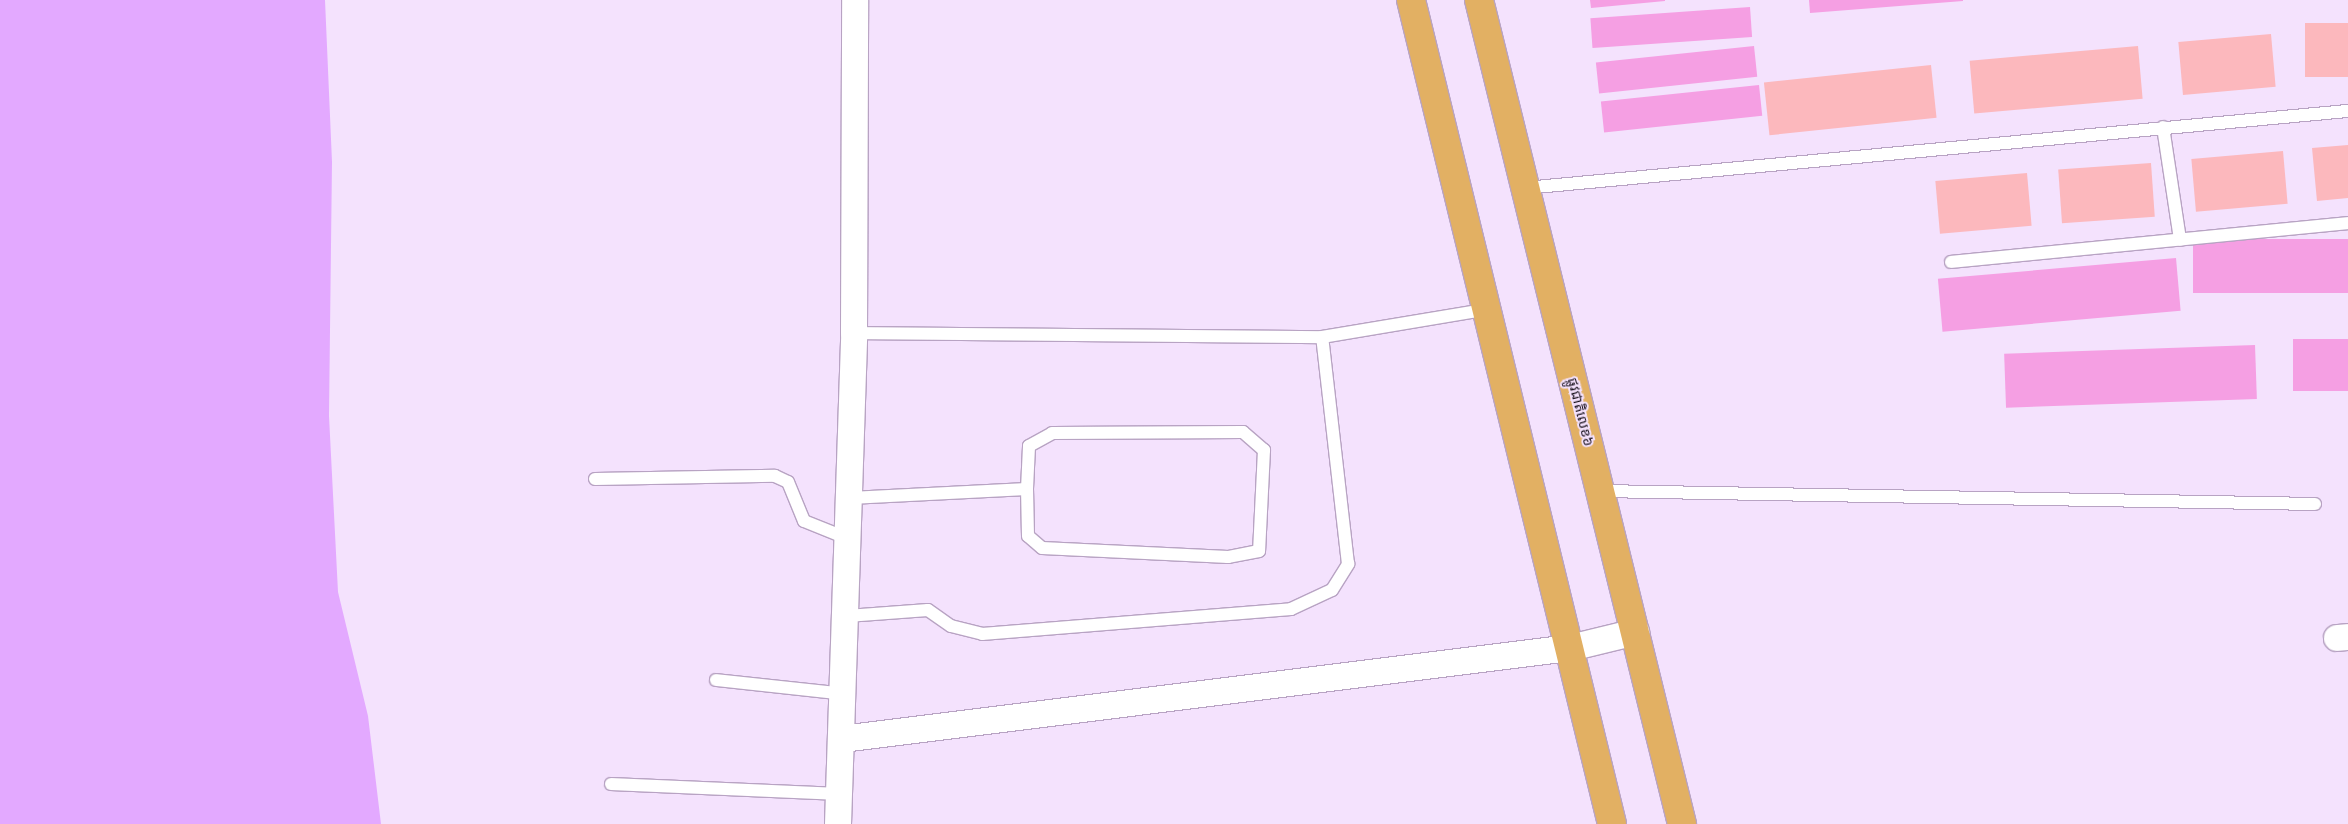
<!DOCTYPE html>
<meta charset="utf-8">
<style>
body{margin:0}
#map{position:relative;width:2348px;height:824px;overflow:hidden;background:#f4e2fd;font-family:Bitter,"Noto Sans Khmer",serif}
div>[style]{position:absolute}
.green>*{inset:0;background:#fcb8bd;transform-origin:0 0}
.water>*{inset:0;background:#e3a9ff}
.building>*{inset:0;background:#f59fe3;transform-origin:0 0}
.roads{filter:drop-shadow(1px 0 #b8a3c3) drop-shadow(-1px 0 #b8a3c3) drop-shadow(0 1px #b8a3c3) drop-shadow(0 -1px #b8a3c3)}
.service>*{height:12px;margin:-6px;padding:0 6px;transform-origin:6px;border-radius:6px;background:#fff}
.minor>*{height:26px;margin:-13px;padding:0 13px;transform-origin:13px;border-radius:13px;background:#fff}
.trunk>*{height:28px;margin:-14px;padding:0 14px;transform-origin:14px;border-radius:14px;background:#e2b063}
span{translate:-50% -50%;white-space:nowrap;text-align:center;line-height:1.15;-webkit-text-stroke:4px #f4e2fd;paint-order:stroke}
.street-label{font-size:14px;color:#19121d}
</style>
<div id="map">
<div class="green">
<i style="left:2348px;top:23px;width:54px;height:43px;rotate:90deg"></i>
<i style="left:2271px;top:34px;width:53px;height:93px;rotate:85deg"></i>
<i style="left:2138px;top:46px;width:53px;height:169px;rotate:85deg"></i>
<i style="left:1931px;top:65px;width:53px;height:168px;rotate:84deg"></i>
<i style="clip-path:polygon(2348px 145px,2348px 198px,2317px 201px,2312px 148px)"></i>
<i style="left:2283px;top:151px;width:53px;height:92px;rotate:85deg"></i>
<i style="left:2151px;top:163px;width:54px;height:93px;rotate:86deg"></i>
<i style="left:2027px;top:173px;width:53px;height:92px;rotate:85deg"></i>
</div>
<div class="water">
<i style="clip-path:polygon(0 0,325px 0,332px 162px,329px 416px,338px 592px,368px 716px,381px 824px,0 824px)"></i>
</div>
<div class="building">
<i style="clip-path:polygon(1590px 0,1665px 0,1665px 1px,1591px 8px)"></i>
<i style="clip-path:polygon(1809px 0,1963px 0,1963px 1px,1810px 13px)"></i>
<i style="left:1750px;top:7px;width:30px;height:160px;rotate:86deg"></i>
<i style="left:1754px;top:46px;width:31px;height:159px;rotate:84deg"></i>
<i style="left:1759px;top:85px;width:31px;height:159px;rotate:84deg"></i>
<i style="left:2348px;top:239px;width:54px;height:155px;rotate:90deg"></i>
<i style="left:2176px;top:258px;width:53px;height:239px;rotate:85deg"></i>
<i style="left:2348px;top:339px;width:52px;height:55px;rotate:90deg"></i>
<i style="left:2255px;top:345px;width:54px;height:251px;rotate:88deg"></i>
</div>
<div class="roads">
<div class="service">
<i style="left:2163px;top:127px;width:114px;rotate:81.4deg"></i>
<i style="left:1525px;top:188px;width:827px;rotate:-5.35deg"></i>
<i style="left:1951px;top:262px;width:399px;rotate:-5.6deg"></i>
<i style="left:854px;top:333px;width:468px;rotate:0.5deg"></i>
<i style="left:1322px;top:337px;width:163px;rotate:-9.5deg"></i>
<i style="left:595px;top:479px;width:180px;rotate:-1deg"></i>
<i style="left:775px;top:476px;width:14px;rotate:25deg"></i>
<i style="left:788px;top:482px;width:42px;rotate:67.7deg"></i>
<i style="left:804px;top:521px;width:48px;rotate:21.8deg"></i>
<i style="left:1600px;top:491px;width:715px;rotate:1.04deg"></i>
<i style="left:850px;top:498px;width:177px;rotate:-2.9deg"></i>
<i style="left:1027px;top:489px;width:43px;rotate:-87.3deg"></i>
<i style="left:1029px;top:446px;width:26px;rotate:-29deg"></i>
<i style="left:1052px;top:433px;width:191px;rotate:-0.3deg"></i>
<i style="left:1243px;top:432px;width:28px;rotate:41deg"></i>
<i style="left:1264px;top:450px;width:101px;rotate:92.8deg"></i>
<i style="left:1259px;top:551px;width:32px;rotate:169deg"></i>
<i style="left:1228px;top:557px;width:186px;rotate:-177.2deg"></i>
<i style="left:1042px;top:548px;width:18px;rotate:-139deg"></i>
<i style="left:1028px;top:536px;width:47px;rotate:-91.2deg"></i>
<i style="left:847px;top:616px;width:81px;rotate:-4.2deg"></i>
<i style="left:928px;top:610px;width:28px;rotate:35deg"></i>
<i style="left:951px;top:626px;width:32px;rotate:14deg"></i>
<i style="left:982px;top:634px;width:310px;rotate:-4.6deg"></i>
<i style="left:1291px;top:609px;width:45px;rotate:-24.9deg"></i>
<i style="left:1332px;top:590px;width:31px;rotate:-58deg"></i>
<i style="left:1348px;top:564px;width:228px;rotate:-96.5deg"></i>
<i style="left:716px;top:680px;width:129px;rotate:6.2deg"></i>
<i style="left:611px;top:784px;width:229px;rotate:2.5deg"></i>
</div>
<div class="minor">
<i style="left:2337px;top:638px;width:11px;rotate:-5deg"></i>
<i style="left:842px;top:739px;width:734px;rotate:-7.13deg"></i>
<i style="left:1570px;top:648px;width:68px;rotate:-13.6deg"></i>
<i style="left:838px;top:824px;width:491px;rotate:-88.1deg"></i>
<i style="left:854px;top:333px;width:333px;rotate:-89.8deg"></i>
</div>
<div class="trunk">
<i style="left:1411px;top:0;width:848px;rotate:76.29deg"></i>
<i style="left:1479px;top:0;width:849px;rotate:76.16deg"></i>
</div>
</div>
<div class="street-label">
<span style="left:1580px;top:412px;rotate:76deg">ផ្លូវជាតិលេខ៦</span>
</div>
</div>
